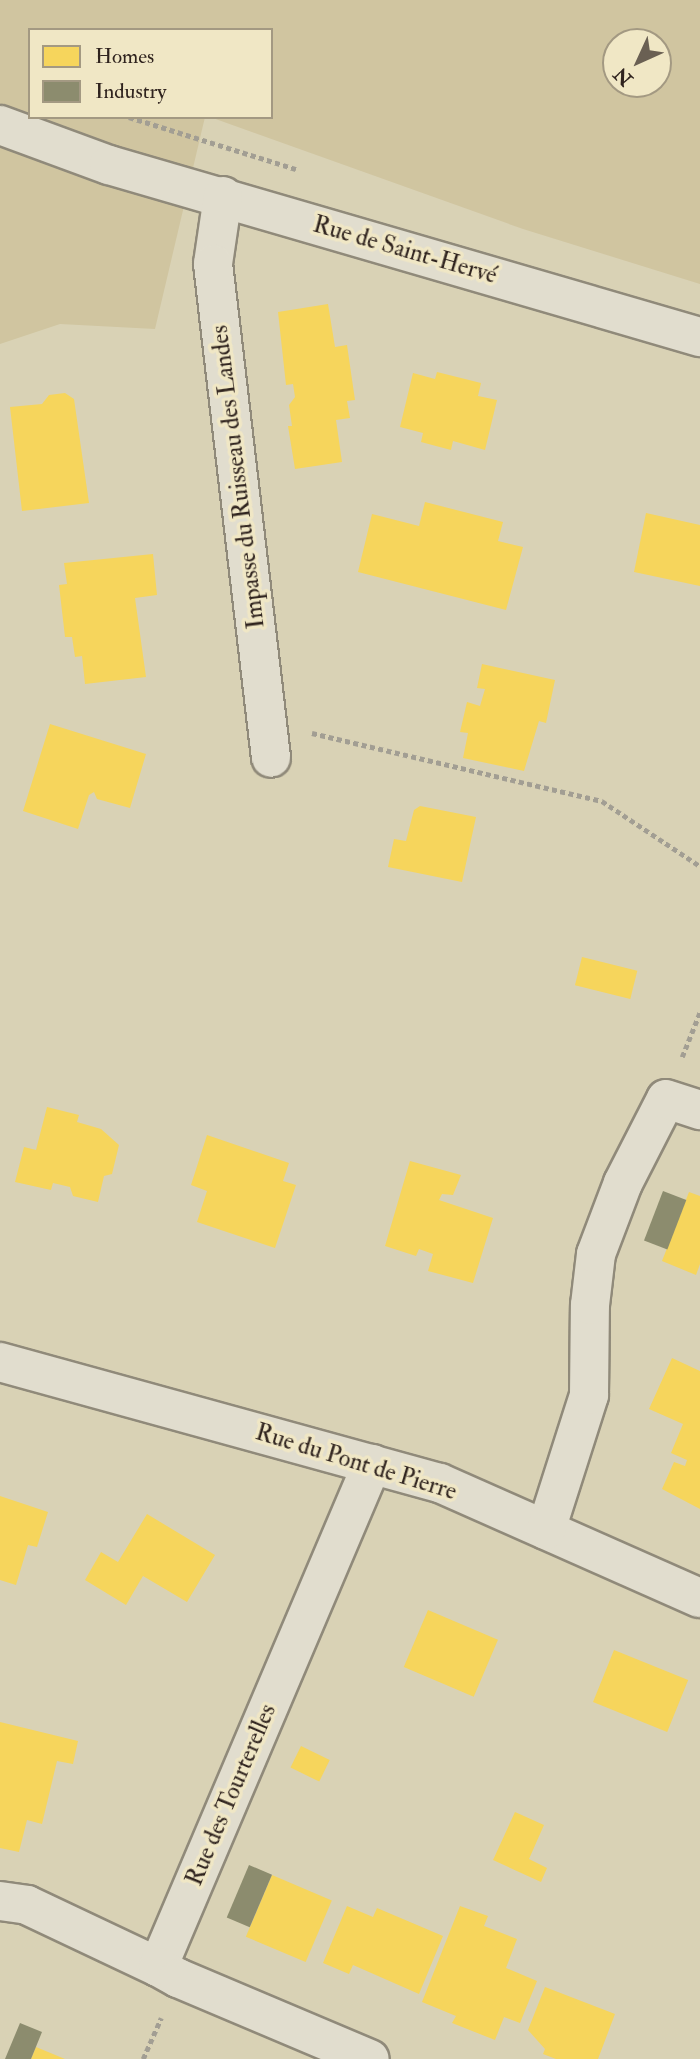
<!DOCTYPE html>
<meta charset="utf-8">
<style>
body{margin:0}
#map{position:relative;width:700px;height:2059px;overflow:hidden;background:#d9d2b5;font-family:"IM FELL Double Pica",serif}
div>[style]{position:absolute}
.green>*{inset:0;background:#d0c5a0}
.homes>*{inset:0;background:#f6d55c;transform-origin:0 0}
.industry>*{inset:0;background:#8c8c6e;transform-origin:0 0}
.path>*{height:4.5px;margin-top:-2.25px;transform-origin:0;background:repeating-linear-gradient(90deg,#a29e93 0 5px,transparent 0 8.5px)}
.roads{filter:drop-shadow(2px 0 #908a7a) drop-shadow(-2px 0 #908a7a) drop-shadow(0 2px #908a7a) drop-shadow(0 -2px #908a7a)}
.minor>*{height:38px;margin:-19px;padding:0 19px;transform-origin:19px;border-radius:19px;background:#e1ddce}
span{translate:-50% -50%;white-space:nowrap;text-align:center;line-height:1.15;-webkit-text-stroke:7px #f0e7c5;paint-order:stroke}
.street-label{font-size:24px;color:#2f231e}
.legend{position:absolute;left:28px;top:28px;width:245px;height:91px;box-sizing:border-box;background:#f0e7c5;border:2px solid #a39982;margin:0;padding:9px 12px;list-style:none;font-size:21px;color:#2f231e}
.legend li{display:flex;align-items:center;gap:14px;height:35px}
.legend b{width:35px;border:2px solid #a39982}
.north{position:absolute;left:602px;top:28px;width:70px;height:70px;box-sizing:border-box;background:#f0e7c5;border:2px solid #a39982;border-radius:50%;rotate:225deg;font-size:19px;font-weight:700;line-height:28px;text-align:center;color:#2f231e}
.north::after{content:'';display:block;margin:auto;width:24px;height:32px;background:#6a6053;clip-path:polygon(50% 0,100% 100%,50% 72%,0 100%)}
</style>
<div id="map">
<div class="green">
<i style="clip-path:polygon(evenodd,0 0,700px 0,700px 284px,523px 229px,210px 117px,271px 117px,271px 30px,30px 30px,30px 117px,205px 117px,155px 329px,60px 324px,0 344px,0 0,616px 42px,658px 42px,658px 84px,616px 84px,616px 42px)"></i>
</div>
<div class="homes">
<i style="clip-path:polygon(328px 304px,335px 347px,347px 345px,355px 400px,347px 401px,350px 418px,336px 420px,342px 462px,295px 469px,288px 426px,292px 426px,289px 405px,295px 397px,293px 384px,286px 385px,278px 312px)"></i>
<i style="clip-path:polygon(437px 372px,481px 383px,478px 396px,497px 400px,485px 450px,453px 441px,451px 450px,421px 442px,423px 433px,400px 427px,413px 373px,435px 379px)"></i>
<i style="clip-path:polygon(65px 393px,74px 399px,89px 503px,22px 511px,10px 407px,42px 404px,49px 395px)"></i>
<i style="clip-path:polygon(425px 502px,503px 522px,498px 541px,523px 547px,506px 610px,358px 572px,372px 514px,419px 526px)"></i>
<i style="clip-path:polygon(646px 513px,700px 525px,700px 586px,634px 572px)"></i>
<i style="clip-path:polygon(153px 554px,157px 595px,135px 598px,146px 677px,85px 684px,82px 656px,75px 657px,72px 637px,65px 637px,59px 585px,67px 584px,64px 563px)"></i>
<i style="clip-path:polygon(482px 664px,555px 680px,546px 723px,539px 721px,524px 771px,463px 758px,468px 733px,460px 732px,467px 702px,480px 706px,485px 689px,477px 688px)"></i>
<i style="clip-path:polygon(50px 724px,146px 754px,130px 808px,97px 799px,94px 792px,89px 795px,78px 829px,23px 811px)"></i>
<i style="clip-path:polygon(420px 806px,476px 817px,462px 882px,388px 867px,394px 839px,406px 841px,414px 810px)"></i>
<i style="left:582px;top:957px;width:57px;height:29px;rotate:14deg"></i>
<i style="clip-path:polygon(47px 1107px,79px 1115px,77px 1122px,101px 1129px,119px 1145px,112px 1174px,104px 1176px,98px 1202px,73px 1196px,70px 1187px,53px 1183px,51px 1190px,15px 1182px,24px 1147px,36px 1150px)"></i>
<i style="clip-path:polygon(207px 1135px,289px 1163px,283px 1181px,296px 1185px,275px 1248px,197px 1222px,207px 1191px,191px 1185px)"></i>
<i style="clip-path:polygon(410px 1161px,461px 1175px,453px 1195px,442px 1194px,439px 1200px,493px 1218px,473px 1283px,428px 1271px,433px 1254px,419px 1249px,416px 1256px,385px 1246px)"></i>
<i style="clip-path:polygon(689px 1192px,700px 1196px,700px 1264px,696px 1275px,662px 1261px)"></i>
<i style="clip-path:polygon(672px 1358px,700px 1371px,700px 1509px,662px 1489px,674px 1462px,685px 1466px,687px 1460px,671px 1453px,683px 1424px,649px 1409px)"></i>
<i style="clip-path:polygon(0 1496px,48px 1512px,37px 1547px,28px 1545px,16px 1585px,0 1580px)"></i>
<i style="clip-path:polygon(147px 1514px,215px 1555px,187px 1602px,143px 1576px,126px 1605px,85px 1580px,101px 1552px,118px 1562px)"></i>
<i style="left:428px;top:1610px;width:76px;height:62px;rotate:23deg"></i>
<i style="left:614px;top:1650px;width:80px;height:56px;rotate:22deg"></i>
<i style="clip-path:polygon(0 1722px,78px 1741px,73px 1764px,57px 1761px,42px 1824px,27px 1820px,19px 1852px,0 1848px)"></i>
<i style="left:301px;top:1746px;width:32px;height:24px;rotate:26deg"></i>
<i style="clip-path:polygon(515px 1812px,544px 1825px,529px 1859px,547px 1868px,541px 1882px,493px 1860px)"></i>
<i style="left:272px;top:1875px;width:65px;height:67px;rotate:23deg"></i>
<i style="clip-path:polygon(347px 1906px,373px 1917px,377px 1908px,443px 1936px,419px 1994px,353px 1965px,349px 1974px,323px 1963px)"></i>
<i style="clip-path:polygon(460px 1906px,488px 1916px,484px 1926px,517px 1939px,506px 1968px,537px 1981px,520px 2023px,504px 2017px,495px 2040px,452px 2023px,456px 2016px,422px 2002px)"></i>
<i style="clip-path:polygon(545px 1987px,615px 2014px,598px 2059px,556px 2059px,543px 2054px,545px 2049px,528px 2030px)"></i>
<i style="clip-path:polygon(36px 2047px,65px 2059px,31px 2059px)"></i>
</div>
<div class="industry">
<i style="left:663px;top:1191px;width:25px;height:53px;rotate:21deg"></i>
<i style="left:249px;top:1865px;width:25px;height:57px;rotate:23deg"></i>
<i style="clip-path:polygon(20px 2023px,42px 2032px,31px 2059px,5px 2059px)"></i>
</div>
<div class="path">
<i style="left:129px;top:117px;width:175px;rotate:17.3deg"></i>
<i style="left:312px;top:733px;width:298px;rotate:13.2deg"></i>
<i style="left:602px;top:801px;width:118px;rotate:33.6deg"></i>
<i style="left:682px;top:1057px;width:48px;rotate:-68.2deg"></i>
<i style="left:143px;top:2059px;width:45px;rotate:-66.3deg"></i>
</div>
<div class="roads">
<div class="minor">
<i style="left:0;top:125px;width:116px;rotate:20.2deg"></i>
<i style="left:109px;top:165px;width:616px;rotate:16.23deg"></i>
<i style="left:223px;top:196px;width:69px;rotate:98.4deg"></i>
<i style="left:213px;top:264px;width:497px;rotate:83.3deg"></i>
<i style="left:0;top:1362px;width:456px;rotate:15.4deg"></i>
<i style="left:440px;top:1483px;width:284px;rotate:23.9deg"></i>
<i style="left:546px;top:1530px;width:142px;rotate:-72.3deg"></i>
<i style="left:589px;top:1395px;width:90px;rotate:-89.4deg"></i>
<i style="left:590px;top:1305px;width:51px;rotate:-83.3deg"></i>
<i style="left:596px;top:1254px;width:76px;rotate:-69.2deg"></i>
<i style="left:623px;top:1183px;width:94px;rotate:-62.9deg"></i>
<i style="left:666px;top:1099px;width:36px;rotate:18deg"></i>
<i style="left:0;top:1901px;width:27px;rotate:8deg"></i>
<i style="left:27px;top:1905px;width:145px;rotate:25.3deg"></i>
<i style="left:158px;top:1967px;width:547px;rotate:-66.95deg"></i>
<i style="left:158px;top:1967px;width:23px;rotate:29deg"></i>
<i style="left:178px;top:1978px;width:208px;rotate:22.9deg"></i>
</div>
</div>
<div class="street-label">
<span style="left:405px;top:250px;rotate:16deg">Rue de Saint-Hervé</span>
<span style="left:238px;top:477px;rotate:-97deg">Impasse du Ruisseau des Landes</span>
<span style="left:356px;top:1462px;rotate:17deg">Rue du Pont de Pierre</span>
<span style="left:231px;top:1795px;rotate:-67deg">Rue des Tourterelles</span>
</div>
<ul class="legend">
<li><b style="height:19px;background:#f6d55c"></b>Homes</li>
<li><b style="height:19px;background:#8c8c6e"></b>Industry</li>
</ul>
<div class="north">N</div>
</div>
